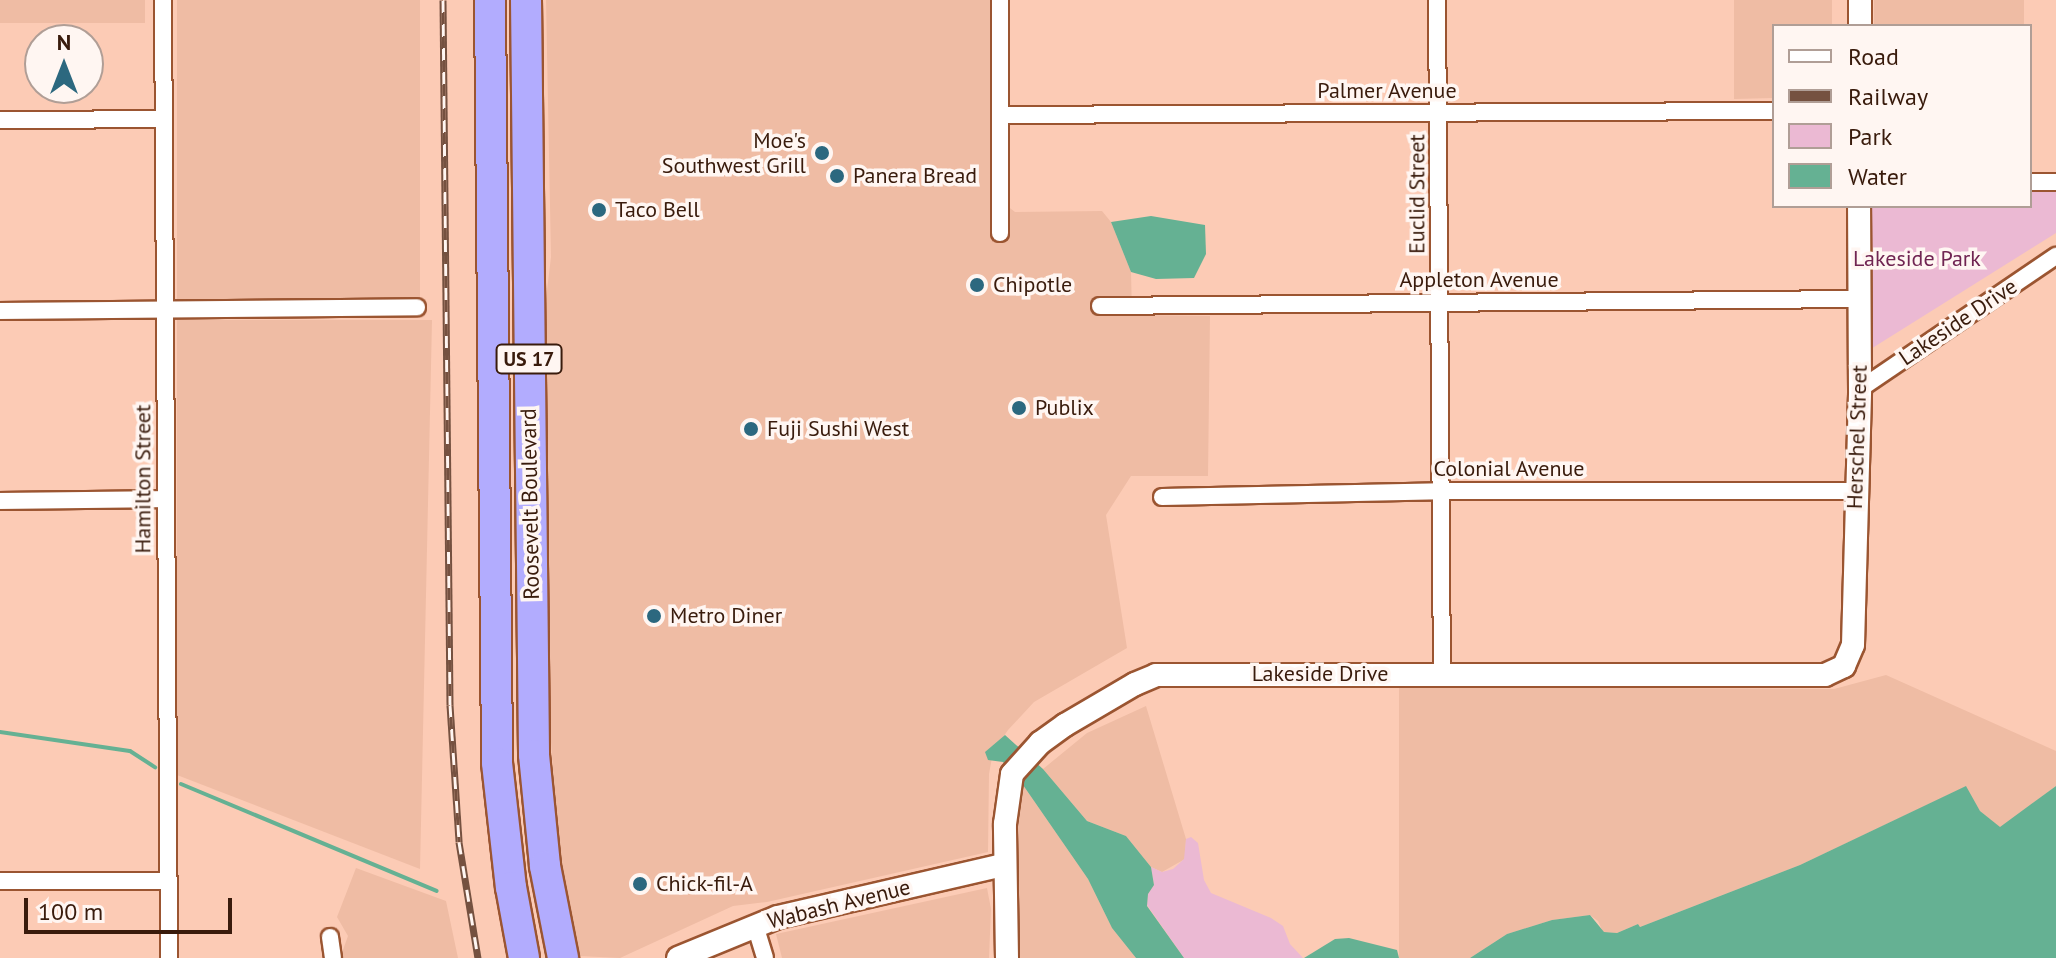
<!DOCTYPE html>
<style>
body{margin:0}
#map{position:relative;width:2056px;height:958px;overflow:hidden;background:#fccbb5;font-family:"PT Sans",sans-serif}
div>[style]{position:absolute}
.built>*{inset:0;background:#efbca4;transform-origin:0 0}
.green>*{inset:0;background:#ebb9d3}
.water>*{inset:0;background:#65b193}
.stream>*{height:4px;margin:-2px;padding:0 2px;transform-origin:2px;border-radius:2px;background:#65b193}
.roads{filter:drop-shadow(2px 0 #9b5531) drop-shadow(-2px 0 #9b5531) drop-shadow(0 2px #9b5531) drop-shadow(0 -2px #9b5531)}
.street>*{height:16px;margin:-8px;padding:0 8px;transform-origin:8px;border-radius:8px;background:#fff}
.secondary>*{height:22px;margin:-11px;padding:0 11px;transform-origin:11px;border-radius:11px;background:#fff}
.highway>*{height:30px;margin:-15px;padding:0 15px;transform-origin:15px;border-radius:15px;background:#b2acfe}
.rail>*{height:7px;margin-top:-3.5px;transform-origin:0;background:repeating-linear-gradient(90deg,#fff6f2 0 12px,#755140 0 24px);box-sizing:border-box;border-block:2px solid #755140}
.dots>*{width:22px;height:22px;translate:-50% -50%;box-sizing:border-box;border:4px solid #fff6f2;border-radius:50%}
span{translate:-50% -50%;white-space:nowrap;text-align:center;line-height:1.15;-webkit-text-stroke:7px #fff6f2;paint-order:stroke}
.shield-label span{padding:2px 6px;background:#fff6f2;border:2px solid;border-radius:6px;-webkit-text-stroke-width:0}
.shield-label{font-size:20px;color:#391b0c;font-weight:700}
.street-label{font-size:22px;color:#391b0c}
.poi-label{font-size:22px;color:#391b0c}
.right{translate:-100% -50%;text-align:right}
.left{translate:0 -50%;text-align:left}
.park-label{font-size:22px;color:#702452}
.legend{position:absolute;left:1772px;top:24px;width:260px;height:184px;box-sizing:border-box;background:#fff6f2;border:2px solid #b09e96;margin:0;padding:10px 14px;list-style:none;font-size:24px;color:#391b0c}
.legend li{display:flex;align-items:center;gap:16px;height:40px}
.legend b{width:40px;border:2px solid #b09e96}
.north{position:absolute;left:24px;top:24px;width:80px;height:80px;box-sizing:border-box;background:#fff6f2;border:2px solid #b09e96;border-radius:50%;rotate:0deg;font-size:22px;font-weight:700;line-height:32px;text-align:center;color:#391b0c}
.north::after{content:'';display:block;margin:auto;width:28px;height:36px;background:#2c687f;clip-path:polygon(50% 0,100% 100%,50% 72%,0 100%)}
.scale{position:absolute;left:24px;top:898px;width:208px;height:36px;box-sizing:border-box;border:4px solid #391b0c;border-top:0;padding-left:10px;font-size:24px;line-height:28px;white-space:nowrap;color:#391b0c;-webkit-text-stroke:6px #fff6f2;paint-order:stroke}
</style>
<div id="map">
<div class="built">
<i style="left:0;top:0;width:145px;height:23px"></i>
<i style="left:177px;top:0;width:243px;height:301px"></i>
<i style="clip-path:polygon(546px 0,990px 0,993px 195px,1015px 212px,1102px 211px,1111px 222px,1131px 272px,1132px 315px,1210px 316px,1208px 476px,1131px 476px,1106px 515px,1127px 648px,1034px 702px,1008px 730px,993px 752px,989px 774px,988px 852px,767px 902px,733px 906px,620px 958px,579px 956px,559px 853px,551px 742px,545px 307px,551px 257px)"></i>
<i style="clip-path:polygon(1734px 0,1832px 0,1832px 26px,1774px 26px,1774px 98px,1734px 99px)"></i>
<i style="left:1874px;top:0;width:150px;height:26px"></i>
<i style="clip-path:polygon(177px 320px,432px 320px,420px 869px,177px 775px)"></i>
<i style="clip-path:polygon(1886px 675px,2056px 751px,2056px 786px,2000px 828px,1980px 811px,1965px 787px,1800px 865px,1640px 927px,1638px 924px,1617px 933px,1603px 932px,1598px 921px,1590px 915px,1552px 920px,1507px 934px,1470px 958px,1399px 958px,1399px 687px,1834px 689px)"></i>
<i style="clip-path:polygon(1146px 706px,1186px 839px,1185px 859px,1162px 872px,1151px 867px,1126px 836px,1087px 821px,1043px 769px,1087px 733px)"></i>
<i style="clip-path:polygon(1023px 785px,1088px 879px,1112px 928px,1136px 958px,1016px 958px,1015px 806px)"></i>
<i style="clip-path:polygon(356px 868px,446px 901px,458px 958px,340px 958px,348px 936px,337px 917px)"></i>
<i style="clip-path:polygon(987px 888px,991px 909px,989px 958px,782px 958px,776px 934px)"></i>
</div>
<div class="green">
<i style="clip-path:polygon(2030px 192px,2056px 192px,2056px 233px,1866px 352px,1865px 206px,2030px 206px)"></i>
<i style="clip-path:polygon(1191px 837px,1198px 843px,1204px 880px,1211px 893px,1271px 918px,1283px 926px,1290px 944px,1303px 958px,1184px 958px,1147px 905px,1148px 894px,1154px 885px,1151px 867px,1162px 872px,1173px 869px,1184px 859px,1186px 839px)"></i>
</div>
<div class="water">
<i style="clip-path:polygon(1151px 216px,1205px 225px,1206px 254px,1194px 278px,1156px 279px,1131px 272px,1111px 222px)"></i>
<i style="clip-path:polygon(1005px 735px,1043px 769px,1087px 821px,1126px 836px,1151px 867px,1154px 885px,1148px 894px,1147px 906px,1184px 958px,1136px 958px,1112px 928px,1088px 879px,1023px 785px,1003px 762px,988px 760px,985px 752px)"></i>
<i style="clip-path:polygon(1966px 786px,1980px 811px,2000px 827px,2056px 786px,2056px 958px,1470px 958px,1507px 934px,1552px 920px,1590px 915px,1604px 932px,1617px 933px,1638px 924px,1640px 927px,1800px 865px)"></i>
<i style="clip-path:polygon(1349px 938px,1397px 950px,1399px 958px,1304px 958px,1335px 939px)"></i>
</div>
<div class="stream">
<i style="left:0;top:732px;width:131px;rotate:8.3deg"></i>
<i style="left:130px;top:751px;width:30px;rotate:33deg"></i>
<i style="left:181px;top:784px;width:277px;rotate:22.7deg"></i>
</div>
<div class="roads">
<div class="street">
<i style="left:163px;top:0;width:958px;rotate:89.64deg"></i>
<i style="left:1437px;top:0;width:675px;rotate:89.58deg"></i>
<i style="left:1000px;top:115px;width:774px;rotate:-0.3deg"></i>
<i style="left:0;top:120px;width:164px;rotate:-0.3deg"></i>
<i style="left:2030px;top:182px;width:26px"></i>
<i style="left:1000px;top:233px;width:233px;rotate:-90deg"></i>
<i style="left:1100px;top:306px;width:759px;rotate:-0.53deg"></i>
<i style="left:0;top:311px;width:417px;rotate:-0.5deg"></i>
<i style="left:1860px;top:389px;width:237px;rotate:-34.2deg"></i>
<i style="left:1162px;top:497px;width:279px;rotate:-1.2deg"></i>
<i style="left:1441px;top:491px;width:415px"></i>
<i style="left:0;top:501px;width:165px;rotate:-0.7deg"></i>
<i style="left:0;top:881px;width:168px"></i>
<i style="left:755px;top:925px;width:34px;rotate:73deg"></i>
<i style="left:330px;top:937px;width:21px;rotate:82deg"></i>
</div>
<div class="secondary">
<i style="left:1860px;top:0;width:26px;rotate:90deg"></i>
<i style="left:678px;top:958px;width:108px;rotate:-22.3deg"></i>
<i style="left:778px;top:917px;width:232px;rotate:-13deg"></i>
<i style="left:1007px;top:958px;width:134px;rotate:-90.9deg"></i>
<i style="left:1005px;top:824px;width:50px;rotate:-82deg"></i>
<i style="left:1012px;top:774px;width:42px;rotate:-47.9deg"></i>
<i style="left:1040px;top:743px;width:31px;rotate:-36deg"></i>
<i style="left:1065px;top:725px;width:81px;rotate:-30.4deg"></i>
<i style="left:1135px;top:684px;width:23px;rotate:-23deg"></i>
<i style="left:1156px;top:675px;width:669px"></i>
<i style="left:1825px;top:675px;width:21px;rotate:-25deg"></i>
<i style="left:1844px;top:666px;width:23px;rotate:-67deg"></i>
<i style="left:1853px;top:645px;width:256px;rotate:-88.4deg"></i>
<i style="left:1860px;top:389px;width:183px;rotate:-90.3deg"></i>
</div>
<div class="highway">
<i style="left:490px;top:0;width:763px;rotate:89.47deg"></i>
<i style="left:497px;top:763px;width:125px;rotate:83.6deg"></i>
<i style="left:511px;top:887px;width:72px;rotate:79.6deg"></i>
<i style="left:526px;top:0;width:755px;rotate:89.39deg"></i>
<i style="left:534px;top:755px;width:112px;rotate:84.3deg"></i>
<i style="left:545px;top:866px;width:94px;rotate:78.9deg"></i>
</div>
</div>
<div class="rail">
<i style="left:443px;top:0;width:705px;rotate:89.43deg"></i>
<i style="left:450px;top:705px;width:137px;rotate:86.2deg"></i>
<i style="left:459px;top:842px;width:118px;rotate:80.7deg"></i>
</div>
<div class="dots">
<i style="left:822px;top:153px;background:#2c687f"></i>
<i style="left:837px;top:176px;background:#2c687f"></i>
<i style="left:599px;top:210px;background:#2c687f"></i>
<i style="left:977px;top:285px;background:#2c687f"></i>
<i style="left:1019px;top:408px;background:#2c687f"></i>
<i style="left:751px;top:429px;background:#2c687f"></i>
<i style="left:654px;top:616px;background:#2c687f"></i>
<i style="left:640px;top:884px;background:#2c687f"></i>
</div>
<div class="shield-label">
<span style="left:529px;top:359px">US 17</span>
</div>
<div class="street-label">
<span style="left:1387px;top:91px">Palmer Avenue</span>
<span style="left:1417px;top:194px;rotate:-90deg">Euclid Street</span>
<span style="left:1479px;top:280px">Appleton Avenue</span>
<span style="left:1958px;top:322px;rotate:-34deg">Lakeside Drive</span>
<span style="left:1857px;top:437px;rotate:-88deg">Herschel Street</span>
<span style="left:1509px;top:469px">Colonial Avenue</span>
<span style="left:143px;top:479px;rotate:-90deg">Hamilton Street</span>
<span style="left:530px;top:504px;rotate:-91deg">Roosevelt Boulevard</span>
<span style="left:1320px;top:674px">Lakeside Drive</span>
<span style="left:839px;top:904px;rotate:-14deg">Wabash Avenue</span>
</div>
<div class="poi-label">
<span class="right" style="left:806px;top:153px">Moe's<br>Southwest Grill</span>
<span class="left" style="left:853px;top:176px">Panera Bread</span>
<span class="left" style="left:615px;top:210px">Taco Bell</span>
<span class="left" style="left:993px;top:285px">Chipotle</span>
<span class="left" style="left:1035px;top:408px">Publix</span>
<span class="left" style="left:767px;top:429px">Fuji Sushi West</span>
<span class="left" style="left:670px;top:616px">Metro Diner</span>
<span class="left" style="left:656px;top:884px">Chick-fil-A</span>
</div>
<div class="park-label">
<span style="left:1917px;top:259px">Lakeside Park</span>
</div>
<ul class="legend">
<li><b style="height:10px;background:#fff"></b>Road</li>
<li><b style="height:10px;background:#755140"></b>Railway</li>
<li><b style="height:22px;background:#ebb9d3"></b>Park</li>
<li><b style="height:22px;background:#65b193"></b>Water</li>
</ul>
<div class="north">N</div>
<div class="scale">100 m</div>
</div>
